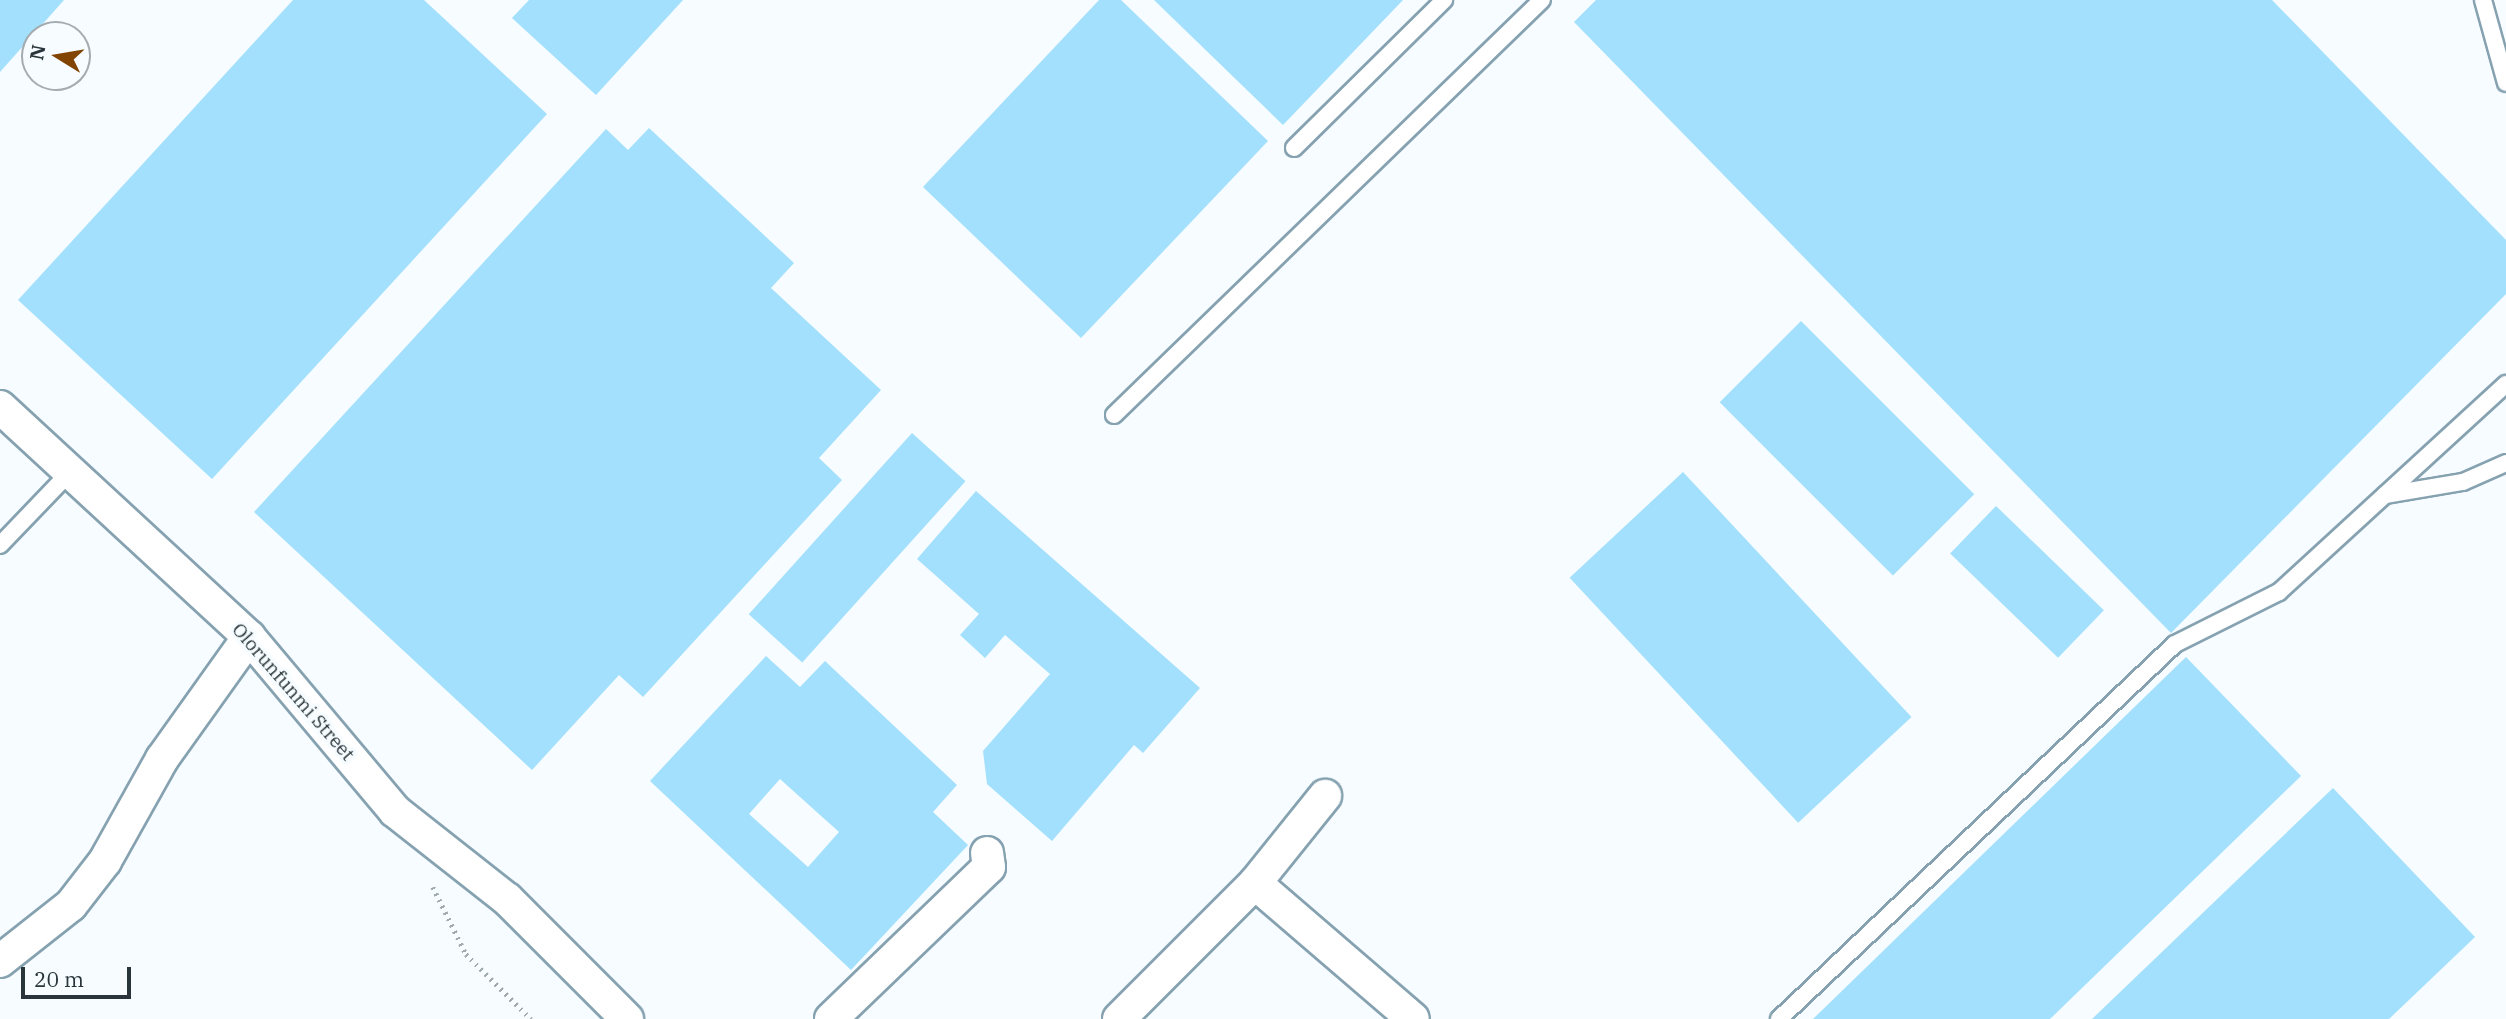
<!DOCTYPE html>
<style>
body{margin:0}
#map{position:relative;width:2506px;height:1019px;overflow:hidden;background:#f6fcff;font-family:"IBM Plex Serif",serif}
div>[style]{position:absolute}
.building>*{inset:0;background:#a3e0fd;transform-origin:0 0}
.path>*{height:4.5px;margin-top:-2.25px;transform-origin:0;background:repeating-linear-gradient(90deg,#a1aaae 0 2px,transparent 0 7px)}
.roads{filter:drop-shadow(2px 0 #86a2b0) drop-shadow(-2px 0 #86a2b0) drop-shadow(0 2px #86a2b0) drop-shadow(0 -2px #86a2b0)}
.service>*{height:16px;margin:-8px;padding:0 8px;transform-origin:8px;border-radius:8px;background:#fff}
.minor>*{height:32px;margin:-16px;padding:0 16px;transform-origin:16px;border-radius:16px;background:#fff}
span{translate:-50% -50%;white-space:nowrap;text-align:center;line-height:1.15;-webkit-text-stroke:7px #f6fcff;paint-order:stroke}
.street-label{font-size:19px;color:#29353a}
.north{position:absolute;left:21px;top:21px;width:70px;height:70px;box-sizing:border-box;background:#f6fcff;border:2px solid #a4acb0;border-radius:50%;rotate:281deg;font-size:19px;font-weight:700;line-height:28px;text-align:center;color:#29353a}
.north::after{content:'';display:block;margin:auto;width:24px;height:32px;background:#824403;clip-path:polygon(50% 0,100% 100%,50% 72%,0 100%)}
.scale{position:absolute;left:21px;top:967px;width:110px;height:32px;box-sizing:border-box;border:4px solid #29353a;border-top:0;padding-left:9px;font-size:21px;line-height:24px;white-space:nowrap;color:#29353a;-webkit-text-stroke:5px #f6fcff;paint-order:stroke}
</style>
<div id="map">
<div class="building">
<i style="clip-path:polygon(0 0,64px 0,0 72px)"></i>
<i style="clip-path:polygon(293px 0,424px 0,547px 114px,212px 479px,18px 300px)"></i>
<i style="clip-path:polygon(529px 0,683px 0,596px 95px,512px 18px)"></i>
<i style="clip-path:polygon(1099px 0,1121px 0,1268px 141px,1081px 338px,923px 187px)"></i>
<i style="clip-path:polygon(1154px 0,1403px 0,1283px 125px)"></i>
<i style="clip-path:polygon(1596px 0,2272px 0,2506px 240px,2506px 294px,2171px 633px,1574px 22px)"></i>
<i style="clip-path:polygon(649px 128px,794px 263px,771px 288px,881px 390px,819px 458px,842px 480px,643px 697px,619px 675px,532px 770px,254px 512px,606px 129px,628px 150px)"></i>
<i style="left:1801px;top:321px;width:245px;height:115px;rotate:45deg"></i>
<i style="left:912px;top:433px;width:72px;height:244px;rotate:42deg"></i>
<i style="left:1683px;top:472px;width:335px;height:155px;rotate:47deg"></i>
<i style="clip-path:polygon(976px 491px,1200px 688px,1143px 753px,1134px 745px,1052px 841px,987px 784px,983px 751px,1050px 674px,1005px 635px,985px 658px,960px 635px,979px 614px,917px 559px)"></i>
<i style="left:1996px;top:506px;width:150px;height:66px;rotate:44deg"></i>
<i style="clip-path:polygon(evenodd,766px 656px,800px 687px,825px 661px,957px 785px,933px 812px,968px 845px,851px 970px,650px 781px,766px 656px,780px 779px,839px 832px,808px 867px,749px 814px,780px 779px)"></i>
<i style="clip-path:polygon(2186px 657px,2301px 776px,2050px 1019px,1813px 1019px)"></i>
<i style="clip-path:polygon(2333px 788px,2475px 937px,2389px 1019px,2092px 1019px)"></i>
</div>
<div class="path">
<i style="left:433px;top:887px;width:75px;rotate:63.8deg"></i>
<i style="left:466px;top:954px;width:92px;rotate:45deg"></i>
</div>
<div class="roads">
<div class="service">
<i style="left:2483px;top:0;width:86px;rotate:74.5deg"></i>
<i style="left:1294px;top:148px;width:211px;rotate:-44.6deg"></i>
<i style="left:1114px;top:415px;width:596px;rotate:-44.12deg"></i>
<i style="left:2385px;top:495px;width:79px;rotate:-9.5deg"></i>
<i style="left:2463px;top:482px;width:47px;rotate:-23.8deg"></i>
<i style="left:0;top:545px;width:101px;rotate:-46.2deg"></i>
<i style="left:1779px;top:1019px;width:545px;rotate:-43.44deg"></i>
<i style="left:2175px;top:644px;width:116px;rotate:-26.6deg"></i>
<i style="left:2279px;top:592px;width:308px;rotate:-42.5deg"></i>
</div>
<div class="minor">
<i style="left:0;top:407px;width:339px;rotate:42.7deg"></i>
<i style="left:249px;top:637px;width:227px;rotate:50deg"></i>
<i style="left:395px;top:811px;width:142px;rotate:38.2deg"></i>
<i style="left:507px;top:899px;width:170px;rotate:45deg"></i>
<i style="left:1255px;top:883px;width:208px;rotate:40.7deg"></i>
<i style="left:0;top:961px;width:90px;rotate:-38.3deg"></i>
<i style="left:71px;top:905px;width:56px;rotate:-52.3deg"></i>
<i style="left:105px;top:861px;width:117px;rotate:-60.8deg"></i>
<i style="left:162px;top:759px;width:150px;rotate:-54.5deg"></i>
<i style="left:831px;top:1019px;width:219px;rotate:-43.9deg"></i>
<i style="left:989px;top:867px;width:14px;rotate:-98deg"></i>
<i style="left:1119px;top:1019px;width:192px;rotate:-45deg"></i>
<i style="left:1255px;top:883px;width:112px;rotate:-51.2deg"></i>
</div>
</div>
<div class="street-label">
<span style="left:293px;top:692px;rotate:49deg">Olorunfunmi Street</span>
</div>
<div class="north">N</div>
<div class="scale">20 m</div>
</div>
